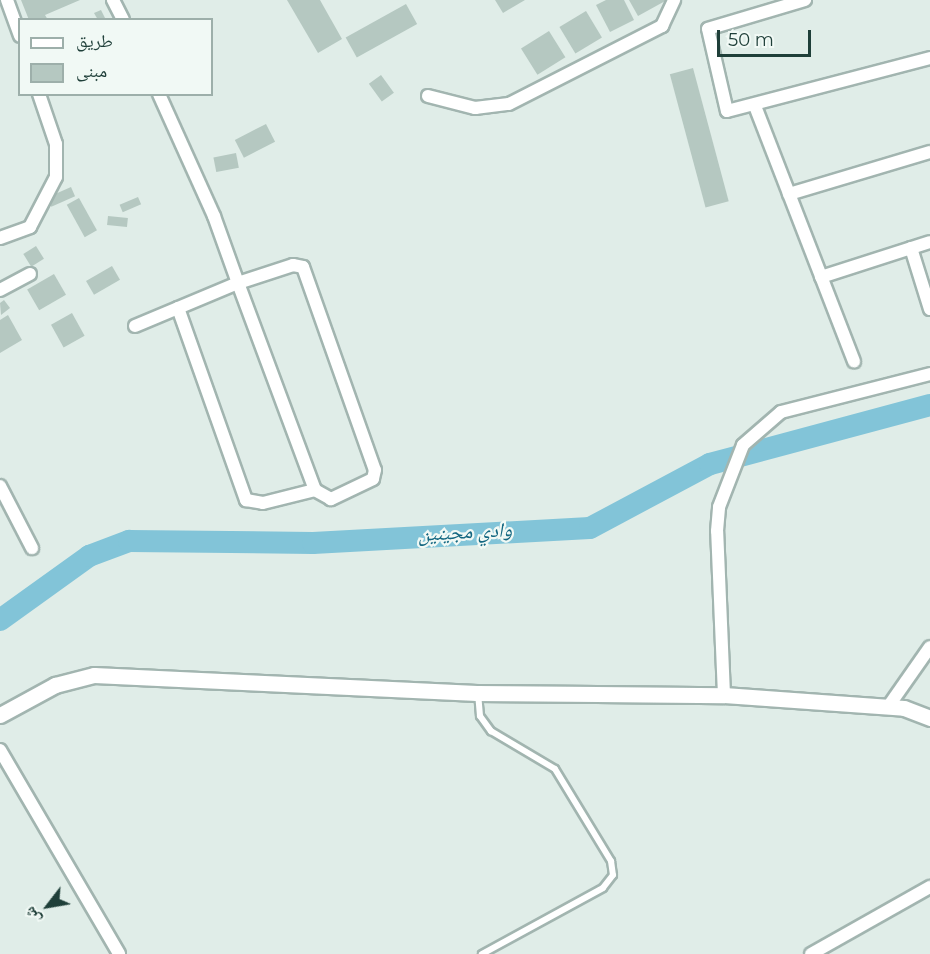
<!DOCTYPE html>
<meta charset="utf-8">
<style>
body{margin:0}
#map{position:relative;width:930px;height:954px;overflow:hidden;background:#e0ede8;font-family:Montserrat,"Noto Naskh Arabic",sans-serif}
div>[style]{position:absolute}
.river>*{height:22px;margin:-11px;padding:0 11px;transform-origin:11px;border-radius:11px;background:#82c4d8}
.building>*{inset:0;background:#b5c8c1;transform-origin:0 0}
.roads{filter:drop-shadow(2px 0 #a2b5b0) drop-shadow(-2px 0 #a2b5b0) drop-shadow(0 2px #a2b5b0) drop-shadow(0 -2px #a2b5b0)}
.service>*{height:6px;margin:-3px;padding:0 3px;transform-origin:3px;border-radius:3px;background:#fff}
.minor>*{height:12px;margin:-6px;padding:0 6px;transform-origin:6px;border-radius:6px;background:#fff}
.tertiary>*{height:15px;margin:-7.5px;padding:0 7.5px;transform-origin:7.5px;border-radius:7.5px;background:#fff}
span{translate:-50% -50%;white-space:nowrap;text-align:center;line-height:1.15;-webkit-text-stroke:4.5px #f1f9f5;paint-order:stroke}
.water-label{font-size:20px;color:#136781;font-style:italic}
.legend{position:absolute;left:18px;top:18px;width:195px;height:78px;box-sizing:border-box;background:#f1f9f5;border:2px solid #9dafaa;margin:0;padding:8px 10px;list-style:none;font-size:18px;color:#1f3f39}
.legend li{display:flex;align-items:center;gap:12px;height:30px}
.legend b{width:30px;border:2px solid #9dafaa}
.north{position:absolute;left:18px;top:876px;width:60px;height:60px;-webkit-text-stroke:4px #f1f9f5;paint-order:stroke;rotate:239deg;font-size:16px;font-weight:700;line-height:24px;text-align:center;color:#1f3f39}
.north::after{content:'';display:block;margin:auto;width:21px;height:27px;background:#1f3f39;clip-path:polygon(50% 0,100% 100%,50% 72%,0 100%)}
.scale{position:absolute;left:717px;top:30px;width:94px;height:27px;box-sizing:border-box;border:3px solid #1f3f39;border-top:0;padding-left:8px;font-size:18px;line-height:21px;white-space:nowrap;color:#1f3f39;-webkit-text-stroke:4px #f1f9f5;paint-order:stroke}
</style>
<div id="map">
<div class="river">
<i style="left:0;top:620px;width:110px;rotate:-35.7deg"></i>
<i style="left:89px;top:556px;width:43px;rotate:-20.6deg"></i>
<i style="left:129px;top:541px;width:184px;rotate:0.6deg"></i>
<i style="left:313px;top:543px;width:277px;rotate:-3.1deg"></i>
<i style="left:590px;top:528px;width:136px;rotate:-28.1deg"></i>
<i style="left:710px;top:464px;width:228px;rotate:-15deg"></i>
</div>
<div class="building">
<i style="clip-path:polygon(21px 0,80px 0,45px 15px,48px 20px,29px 20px)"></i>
<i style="clip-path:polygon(287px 0,320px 0,342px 39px,318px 53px)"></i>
<i style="clip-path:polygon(495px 0,525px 0,503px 13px)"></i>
<i style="clip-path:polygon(606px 0,624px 0,634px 20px,610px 32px,596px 5px)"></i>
<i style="clip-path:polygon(629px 0,667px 0,638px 16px)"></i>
<i style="left:406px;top:4px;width:23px;height:69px;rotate:61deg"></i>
<i style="clip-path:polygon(101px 10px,106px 20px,98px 20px,94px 13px)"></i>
<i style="left:586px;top:11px;width:31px;height:31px;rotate:59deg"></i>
<i style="left:549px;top:31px;width:31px;height:33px;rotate:58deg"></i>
<i style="left:693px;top:68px;width:138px;height:24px;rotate:75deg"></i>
<i style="left:381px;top:75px;width:22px;height:15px;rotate:54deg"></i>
<i style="left:266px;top:124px;width:20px;height:35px;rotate:63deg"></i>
<i style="left:236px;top:153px;width:15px;height:23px;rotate:79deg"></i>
<i style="left:71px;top:187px;width:10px;height:26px;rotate:66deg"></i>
<i style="left:138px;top:197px;width:8px;height:20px;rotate:67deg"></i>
<i style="left:79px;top:198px;width:37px;height:14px;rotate:61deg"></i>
<i style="left:108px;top:216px;width:20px;height:9px;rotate:6deg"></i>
<i style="left:36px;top:246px;width:15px;height:15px;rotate:58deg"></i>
<i style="left:112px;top:266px;width:16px;height:30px;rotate:60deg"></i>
<i style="left:54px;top:274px;width:24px;height:31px;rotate:60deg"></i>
<i style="clip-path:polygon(4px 300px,10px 308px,1px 315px,0 303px)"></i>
<i style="left:72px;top:313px;width:26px;height:24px;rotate:61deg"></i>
<i style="clip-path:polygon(8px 315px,22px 340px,0 353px,0 320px)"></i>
</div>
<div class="roads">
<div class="service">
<i style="left:478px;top:693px;width:23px;rotate:85deg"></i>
<i style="left:480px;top:716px;width:19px;rotate:54deg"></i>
<i style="left:491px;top:731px;width:74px;rotate:30.7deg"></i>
<i style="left:555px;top:769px;width:108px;rotate:58.7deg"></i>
<i style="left:611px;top:861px;width:14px;rotate:82deg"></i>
<i style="left:613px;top:875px;width:16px;rotate:128deg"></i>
<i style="left:603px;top:888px;width:138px;rotate:151.4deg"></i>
</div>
<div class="minor">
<i style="left:7px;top:0;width:38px;rotate:70deg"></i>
<i style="left:113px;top:0;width:22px;rotate:63deg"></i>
<i style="left:805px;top:0;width:101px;rotate:163.4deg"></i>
<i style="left:708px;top:29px;width:84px;rotate:77deg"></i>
<i style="left:727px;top:111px;width:210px;rotate:-14.6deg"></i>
<i style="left:428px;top:96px;width:49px;rotate:14.3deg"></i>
<i style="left:475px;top:108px;width:34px;rotate:-7deg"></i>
<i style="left:509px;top:104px;width:172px;rotate:-27deg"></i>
<i style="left:662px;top:26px;width:29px;rotate:-65deg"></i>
<i style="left:755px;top:106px;width:274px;rotate:68.8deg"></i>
<i style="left:789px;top:194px;width:147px;rotate:-16.6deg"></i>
<i style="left:0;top:238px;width:32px;rotate:-20deg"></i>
<i style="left:30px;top:227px;width:56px;rotate:-62.5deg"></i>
<i style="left:56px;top:177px;width:33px;rotate:-90deg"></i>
<i style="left:56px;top:144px;width:53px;rotate:-108.8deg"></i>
<i style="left:911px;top:248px;width:64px;rotate:72.7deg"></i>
<i style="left:821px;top:277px;width:114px;rotate:-17.8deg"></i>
<i style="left:0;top:290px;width:34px;rotate:-28deg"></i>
<i style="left:178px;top:308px;width:204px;rotate:70.5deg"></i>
<i style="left:246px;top:500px;width:17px;rotate:10deg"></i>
<i style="left:263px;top:503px;width:54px;rotate:-14deg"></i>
<i style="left:135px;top:326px;width:112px;rotate:-22.7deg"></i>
<i style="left:238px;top:283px;width:58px;rotate:-18.1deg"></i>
<i style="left:293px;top:265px;width:10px;rotate:11deg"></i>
<i style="left:303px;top:267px;width:215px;rotate:70.5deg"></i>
<i style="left:375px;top:470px;width:9px;rotate:103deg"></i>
<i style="left:373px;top:479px;width:47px;rotate:154.5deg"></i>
<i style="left:331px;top:499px;width:18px;rotate:-151deg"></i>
<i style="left:315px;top:490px;width:221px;rotate:-110.4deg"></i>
<i style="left:238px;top:283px;width:71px;rotate:-109.7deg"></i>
<i style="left:214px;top:216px;width:134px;rotate:-114.3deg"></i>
<i style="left:0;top:486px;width:70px;rotate:62.7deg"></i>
<i style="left:724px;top:695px;width:164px;rotate:-92.4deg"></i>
<i style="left:717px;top:531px;width:24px;rotate:-85deg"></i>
<i style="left:719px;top:507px;width:66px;rotate:-68.8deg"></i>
<i style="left:743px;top:445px;width:50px;rotate:-41deg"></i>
<i style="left:781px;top:412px;width:154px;rotate:-14.3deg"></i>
<i style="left:888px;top:707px;width:73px;rotate:-55deg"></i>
<i style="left:0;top:750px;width:236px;rotate:59.7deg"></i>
<i style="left:811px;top:954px;width:137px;rotate:-29.4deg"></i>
</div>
<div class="tertiary">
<i style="left:0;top:715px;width:63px;rotate:-28.6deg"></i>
<i style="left:55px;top:685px;width:40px;rotate:-14.4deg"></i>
<i style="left:94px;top:675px;width:383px;rotate:2.7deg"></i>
<i style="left:477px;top:693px;width:247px;rotate:0.5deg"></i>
<i style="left:724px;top:695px;width:180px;rotate:4.1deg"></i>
<i style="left:904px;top:708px;width:28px;rotate:21deg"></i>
</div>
</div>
<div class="water-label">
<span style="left:465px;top:532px;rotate:-3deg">وادي مجينين</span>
</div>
<ul class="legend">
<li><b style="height:8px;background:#fff"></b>طريق</li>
<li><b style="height:16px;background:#b5c8c1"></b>مبنى</li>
</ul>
<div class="north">ش</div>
<div class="scale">50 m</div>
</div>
